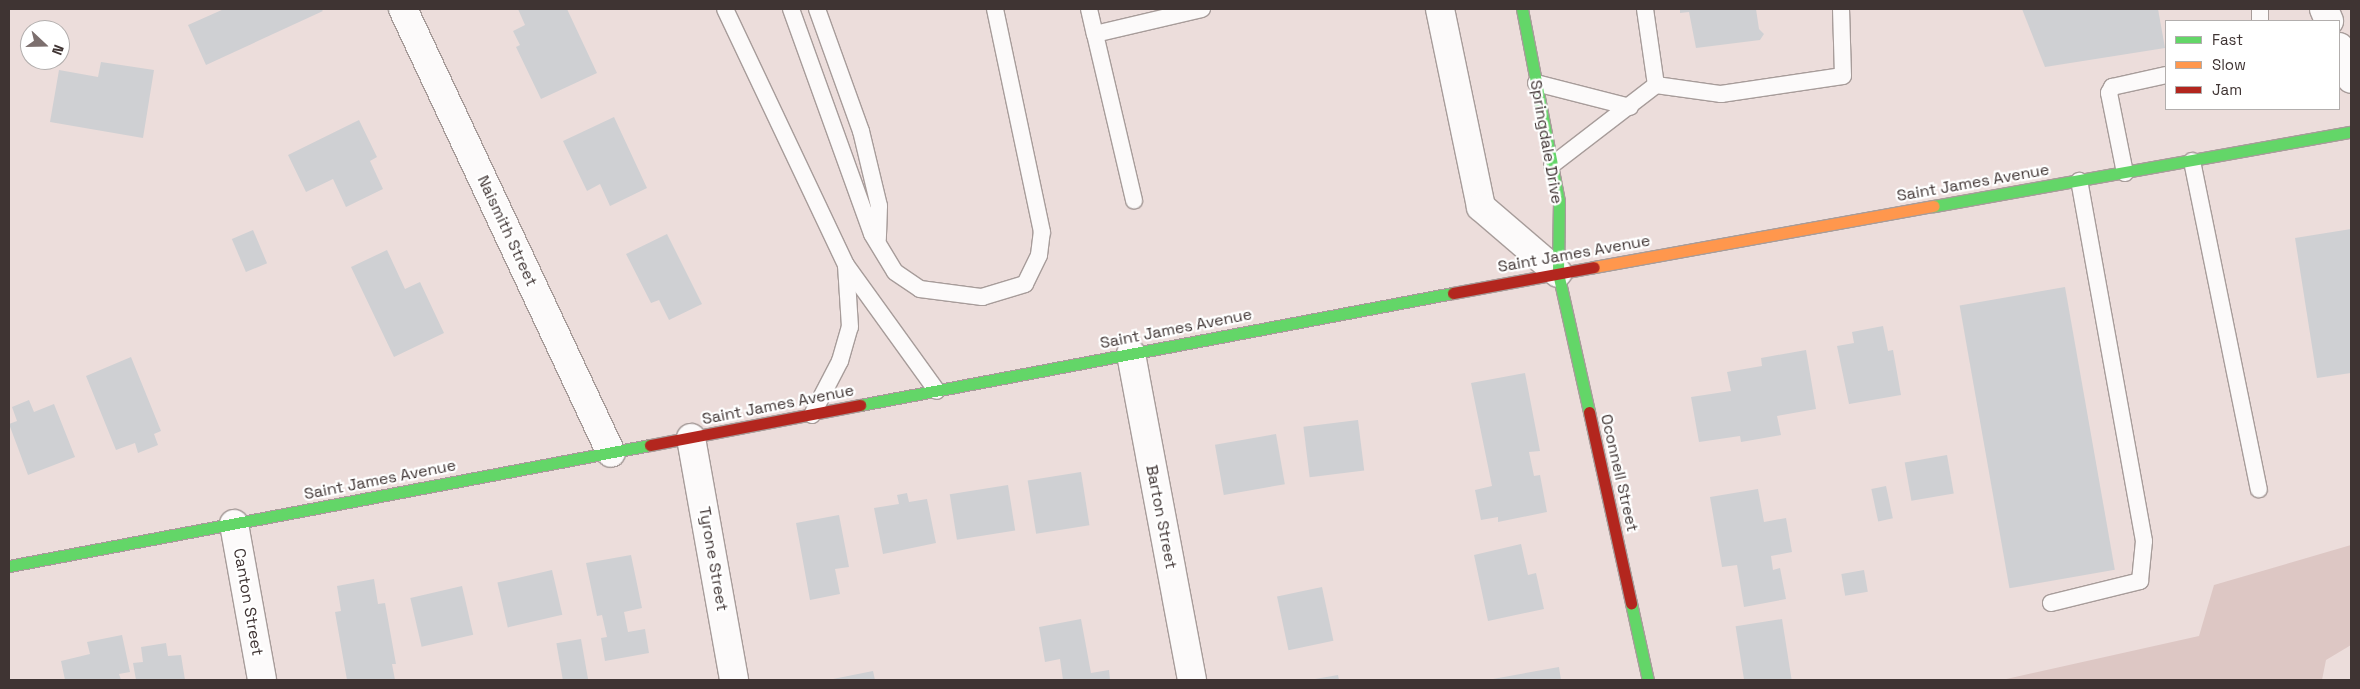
<!DOCTYPE html>
<style>
body{margin:0}
#map{position:relative;width:2360px;height:689px;overflow:hidden;background:#ecdddb;font-family:"Space Grotesk",sans-serif}
div>[style]{position:absolute}
.green>*{inset:0;background:#ddc7c4}
.building>*{inset:0;background:#cfd0d3;transform-origin:0 0}
.roads{filter:drop-shadow(1px 0 #a79c9a) drop-shadow(-1px 0 #a79c9a) drop-shadow(0 1px #a79c9a) drop-shadow(0 -1px #a79c9a)}
.lane>*{height:16px;margin:-8px;padding:0 8px;transform-origin:8px;border-radius:8px;background:#fcfafa}
.street>*{height:28px;margin:-14px;padding:0 14px;transform-origin:14px;border-radius:14px;background:#fcfafa}
.fast>*{height:11px;margin:-5.5px;padding:0 5.5px;transform-origin:5.5px;border-radius:5.5px;background:#63d668}
.slow>*{height:11px;margin:-5.5px;padding:0 5.5px;transform-origin:5.5px;border-radius:5.5px;background:#ff974d}
.jam>*{height:11px;margin:-5.5px;padding:0 5.5px;transform-origin:5.5px;border-radius:5.5px;background:#b3261e}
span{translate:-50% -50%;white-space:nowrap;text-align:center;line-height:1.15;-webkit-text-stroke:4.5px #fff;paint-order:stroke}
.street-label{font-size:16px;color:#3f3433}
.frame{position:absolute;inset:0;border:10px solid #3f3433;pointer-events:none}
.legend{position:absolute;left:2165px;top:20px;width:175px;height:90px;box-sizing:border-box;background:#fff;border:1px solid #b2aead;margin:0;padding:6px 9px;list-style:none;font-size:15px;color:#3f3433}
.legend li{display:flex;align-items:center;gap:10px;height:25px}
.legend b{width:25px;border:1px solid #b2aead}
.north{position:absolute;left:20px;top:20px;width:50px;height:50px;box-sizing:border-box;background:#fff;border:1px solid #b2aead;border-radius:50%;rotate:111deg;font-size:14px;font-weight:700;line-height:20px;text-align:center;color:#3f3433}
.north::after{content:'';display:block;margin:auto;width:18px;height:22px;background:#7c6f6e;clip-path:polygon(50% 0,100% 100%,50% 72%,0 100%)}
</style>
<div id="map">
<div class="green">
<i style="clip-path:polygon(2351px 545px,2351px 645px,2326px 660px,2322px 680px,2002px 680px,2199px 636px,2214px 585px)"></i>
</div>
<div class="building">
<i style="clip-path:polygon(224px 9px,321px 9px,323px 11px,206px 65px,188px 25px)"></i>
<i style="clip-path:polygon(518px 9px,567px 9px,597px 73px,541px 99px,516px 47px,520px 45px,513px 31px,525px 25px)"></i>
<i style="clip-path:polygon(1680px 9px,1756px 9px,1759px 29px,1764px 34px,1760px 40px,1696px 48px,1689px 12px,1680px 13px)"></i>
<i style="clip-path:polygon(2022px 9px,2158px 9px,2165px 48px,2045px 67px)"></i>
<i style="clip-path:polygon(101px 62px,154px 70px,143px 138px,50px 122px,59px 70px,98px 77px)"></i>
<i style="clip-path:polygon(614px 117px,647px 188px,610px 206px,600px 184px,587px 191px,563px 141px)"></i>
<i style="clip-path:polygon(359px 120px,377px 157px,370px 161px,383px 189px,346px 207px,333px 179px,306px 192px,288px 155px)"></i>
<i style="clip-path:polygon(2351px 229px,2351px 373px,2317px 378px,2295px 238px)"></i>
<i style="left:253px;top:230px;width:36px;height:23px;rotate:67deg"></i>
<i style="clip-path:polygon(667px 234px,702px 304px,669px 320px,659px 300px,651px 303px,626px 254px)"></i>
<i style="clip-path:polygon(387px 250px,405px 289px,420px 282px,444px 333px,394px 357px,351px 267px)"></i>
<i style="left:2065px;top:287px;width:287px;height:107px;rotate:80deg"></i>
<i style="clip-path:polygon(1883px 326px,1888px 351px,1893px 350px,1901px 395px,1849px 404px,1837px 346px,1854px 343px,1852px 332px)"></i>
<i style="clip-path:polygon(1806px 350px,1816px 409px,1777px 416px,1781px 435px,1741px 442px,1740px 436px,1699px 442px,1691px 397px,1731px 391px,1727px 372px,1762px 366px,1761px 358px)"></i>
<i style="clip-path:polygon(131px 357px,161px 431px,154px 434px,158px 445px,138px 453px,135px 443px,116px 450px,86px 376px)"></i>
<i style="clip-path:polygon(1525px 373px,1540px 451px,1529px 452px,1534px 476px,1540px 475px,1547px 512px,1498px 522px,1498px 517px,1481px 520px,1475px 490px,1492px 486px,1471px 383px)"></i>
<i style="clip-path:polygon(29px 400px,34px 412px,54px 404px,75px 457px,28px 475px,9px 424px,17px 421px,12px 407px)"></i>
<i style="left:1358px;top:420px;width:51px;height:55px;rotate:83deg"></i>
<i style="left:1276px;top:434px;width:51px;height:62px;rotate:80deg"></i>
<i style="left:1947px;top:455px;width:39px;height:43px;rotate:80deg"></i>
<i style="left:1081px;top:472px;width:54px;height:54px;rotate:81deg"></i>
<i style="left:1008px;top:485px;width:46px;height:59px;rotate:81deg"></i>
<i style="left:1886px;top:486px;width:33px;height:15px;rotate:78deg"></i>
<i style="clip-path:polygon(1758px 489px,1764px 522px,1786px 518px,1792px 552px,1771px 556px,1773px 570px,1780px 568px,1786px 599px,1744px 607px,1737px 565px,1722px 567px,1710px 497px)"></i>
<i style="clip-path:polygon(907px 493px,909px 502px,927px 499px,936px 543px,883px 554px,874px 508px,899px 504px,897px 495px)"></i>
<i style="clip-path:polygon(839px 515px,849px 567px,835px 569px,840px 594px,810px 600px,796px 523px)"></i>
<i style="clip-path:polygon(1521px 544px,1528px 575px,1536px 573px,1544px 609px,1488px 621px,1474px 555px)"></i>
<i style="clip-path:polygon(631px 555px,642px 608px,624px 612px,628px 632px,645px 629px,649px 653px,605px 661px,601px 638px,607px 637px,602px 615px,597px 616px,586px 563px)"></i>
<i style="left:552px;top:570px;width:46px;height:56px;rotate:77deg"></i>
<i style="left:1864px;top:570px;width:22px;height:23px;rotate:80deg"></i>
<i style="clip-path:polygon(374px 579px,378px 604px,385px 603px,396px 664px,392px 664px,395px 680px,347px 680px,335px 612px,341px 611px,337px 586px)"></i>
<i style="left:462px;top:586px;width:50px;height:53px;rotate:77deg"></i>
<i style="left:1322px;top:587px;width:55px;height:46px;rotate:78deg"></i>
<i style="clip-path:polygon(1081px 619px,1091px 673px,1109px 670px,1110px 680px,1063px 680px,1060px 659px,1045px 662px,1039px 627px)"></i>
<i style="left:1782px;top:619px;width:62px;height:47px;rotate:81deg"></i>
<i style="clip-path:polygon(122px 635px,130px 672px,119px 674px,121px 680px,65px 680px,61px 661px,90px 654px,87px 642px)"></i>
<i style="left:581px;top:639px;width:41px;height:25px;rotate:80deg"></i>
<i style="clip-path:polygon(166px 643px,168px 656px,181px 655px,185px 680px,136px 680px,133px 663px,143px 662px,141px 647px)"></i>
<i style="clip-path:polygon(1559px 667px,1561px 680px,1493px 680px,1493px 679px)"></i>
<i style="clip-path:polygon(873px 671px,875px 680px,833px 680px,833px 679px)"></i>
<i style="clip-path:polygon(1338px 675px,1339px 680px,1315px 680px,1315px 679px)"></i>
</div>
<div class="roads">
<div class="lane">
<i style="left:725px;top:9px;width:283px;rotate:64.7deg"></i>
<i style="left:846px;top:265px;width:155px;rotate:54.2deg"></i>
<i style="left:791px;top:9px;width:239px;rotate:70.2deg"></i>
<i style="left:872px;top:234px;width:44px;rotate:58.8deg"></i>
<i style="left:895px;top:272px;width:30px;rotate:34deg"></i>
<i style="left:920px;top:289px;width:63px;rotate:7.4deg"></i>
<i style="left:982px;top:297px;width:45px;rotate:-16.8deg"></i>
<i style="left:1025px;top:284px;width:32px;rotate:-64deg"></i>
<i style="left:1039px;top:255px;width:23px;rotate:-83deg"></i>
<i style="left:1042px;top:232px;width:228px;rotate:-101.9deg"></i>
<i style="left:817px;top:9px;width:130px;rotate:70.2deg"></i>
<i style="left:861px;top:131px;width:77px;rotate:76.5deg"></i>
<i style="left:879px;top:206px;width:33px;rotate:92deg"></i>
<i style="left:1089px;top:9px;width:26px;rotate:77deg"></i>
<i style="left:1095px;top:34px;width:110px;rotate:-13.2deg"></i>
<i style="left:1645px;top:9px;width:77px;rotate:81.8deg"></i>
<i style="left:2260px;top:9px;width:12px;rotate:90deg"></i>
<i style="left:1095px;top:34px;width:171px;rotate:76.8deg"></i>
<i style="left:1536px;top:83px;width:97px;rotate:14.3deg"></i>
<i style="left:2192px;top:161px;width:335px;rotate:78.5deg"></i>
<i style="left:1552px;top:165px;width:131px;rotate:-37.6deg"></i>
<i style="left:1656px;top:85px;width:66px;rotate:7.9deg"></i>
<i style="left:1721px;top:94px;width:123px;rotate:-8.4deg"></i>
<i style="left:1843px;top:76px;width:67px;rotate:-91.7deg"></i>
<i style="left:2125px;top:173px;width:82px;rotate:-101.3deg"></i>
<i style="left:2109px;top:93px;width:7px;rotate:-63deg"></i>
<i style="left:2112px;top:87px;width:55px;rotate:-12.5deg"></i>
<i style="left:812px;top:415px;width:61px;rotate:-62.6deg"></i>
<i style="left:840px;top:361px;width:35px;rotate:-74deg"></i>
<i style="left:850px;top:327px;width:62px;rotate:-93.7deg"></i>
<i style="left:2051px;top:603px;width:92px;rotate:-13.9deg"></i>
<i style="left:2140px;top:581px;width:40px;rotate:-84.3deg"></i>
<i style="left:2144px;top:541px;width:366px;rotate:-100.2deg"></i>
</div>
<div class="street">
<i style="left:403px;top:9px;width:490px;rotate:64.9deg"></i>
<i style="left:1440px;top:9px;width:202px;rotate:78.3deg"></i>
<i style="left:1481px;top:207px;width:101px;rotate:40.6deg"></i>
<i style="left:2324px;top:9px;width:13px;rotate:67deg"></i>
<i style="left:2339px;top:47px;width:34px;rotate:69deg"></i>
<i style="left:1131px;top:354px;width:332px;rotate:79.4deg"></i>
<i style="left:691px;top:438px;width:246px;rotate:79.9deg"></i>
<i style="left:234px;top:524px;width:158px;rotate:79.8deg"></i>
</div>
<div class="fast">
<i style="left:1522px;top:9px;width:196px;rotate:79.1deg"></i>
<i style="left:1559px;top:201px;width:72px;rotate:90.8deg"></i>
<i style="left:1558px;top:273px;width:142px;rotate:77.4deg"></i>
<i style="left:1934px;top:206px;width:424px;rotate:-10.1deg"></i>
<i style="left:860px;top:405px;width:603px;rotate:-10.7deg"></i>
<i style="left:9px;top:566px;width:652px;rotate:-10.69deg"></i>
<i style="left:1631px;top:603px;width:79px;rotate:77.6deg"></i>
</div>
<div class="slow">
<i style="left:1594px;top:267px;width:345px;rotate:-10.2deg"></i>
</div>
<div class="jam">
<i style="left:1453px;top:293px;width:143px;rotate:-10.4deg"></i>
<i style="left:1589px;top:412px;width:196px;rotate:77.6deg"></i>
<i style="left:650px;top:445px;width:214px;rotate:-10.8deg"></i>
</div>
</div>
<div class="street-label">
<span style="left:1546px;top:142px;rotate:80deg">Springdale Drive</span>
<span style="left:1973px;top:183px;rotate:-10deg">Saint James Avenue</span>
<span style="left:507px;top:231px;rotate:65deg">Naismith Street</span>
<span style="left:1574px;top:254px;rotate:-10deg">Saint James Avenue</span>
<span style="left:1176px;top:329px;rotate:-11deg">Saint James Avenue</span>
<span style="left:778px;top:405px;rotate:-11deg">Saint James Avenue</span>
<span style="left:1619px;top:473px;rotate:77deg">Oconnell Street</span>
<span style="left:380px;top:480px;rotate:-11deg">Saint James Avenue</span>
<span style="left:1161px;top:517px;rotate:79deg">Barton Street</span>
<span style="left:713px;top:559px;rotate:80deg">Tyrone Street</span>
<span style="left:248px;top:602px;rotate:80deg">Canton Street</span>
</div>
<div class="frame"></div>
<ul class="legend">
<li><b style="height:6px;background:#63d668"></b>Fast</li>
<li><b style="height:6px;background:#ff974d"></b>Slow</li>
<li><b style="height:6px;background:#b3261e"></b>Jam</li>
</ul>
<div class="north">N</div>
</div>
